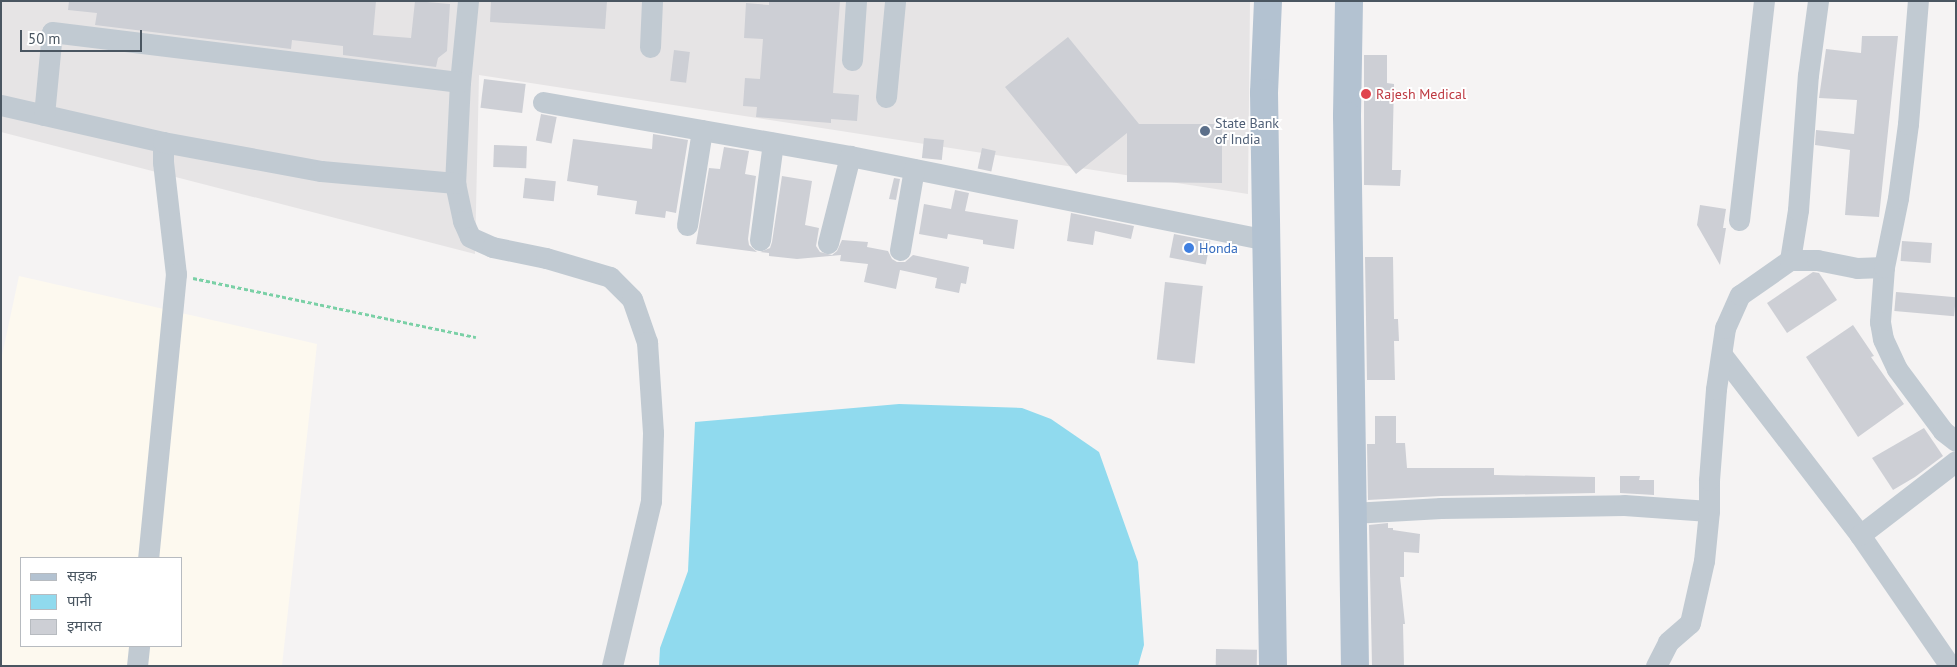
<!DOCTYPE html>
<meta charset="utf-8">
<style>
body{margin:0}
#map{position:relative;width:1957px;height:667px;overflow:hidden;background:#f5f3f3;font-family:"PT Sans","Noto Sans Devanagari",sans-serif}
div>[style]{position:absolute}
.commercial>*{inset:0;background:#fdf9ef}
.education>*{inset:0;background:#e6e4e5}
.water>*{inset:0;background:#90daee}
.building>*{inset:0;background:#cdcfd5;transform-origin:0 0}
.path>*{height:3px;margin-top:-1.5px;transform-origin:0;background:repeating-linear-gradient(90deg,#7ad0a6 0 4px,transparent 0 6.5px)}
.minor>*{height:21px;margin:-10.5px;padding:0 10.5px;transform-origin:10.5px;border-radius:10.5px;background:#c1cad2}
.major>*{height:28px;margin:-14px;padding:0 14px;transform-origin:14px;border-radius:14px;background:#b3c2d1}
.dots>*{width:14px;height:14px;translate:-50% -50%;box-sizing:border-box;border:2px solid #fff;border-radius:50%}
span{translate:-50% -50%;white-space:nowrap;text-align:center;line-height:1.15;-webkit-text-stroke:4px #fff;paint-order:stroke}
.health-label{font-size:14px;color:#be3a42}
.left{translate:0 -50%;text-align:left}
.service-label{font-size:14px;color:#4e5e75}
.shop-label{font-size:14px;color:#366cbe}
.frame{position:absolute;inset:0;border:2px solid #4a5661;pointer-events:none}
.legend{position:absolute;left:20px;top:557px;width:162px;height:90px;box-sizing:border-box;background:#fff;border:1px solid #b7bbc0;margin:0;padding:6px 9px;list-style:none;font-size:15px;color:#4a5661}
.legend li{display:flex;align-items:center;gap:10px;height:25px}
.legend b{width:25px;border:1px solid #b7bbc0}
.scale{position:absolute;left:20px;top:30px;width:122px;height:22px;box-sizing:border-box;border:2px solid #4a5661;border-top:0;padding-left:6px;font-size:15px;line-height:18px;white-space:nowrap;color:#4a5661;-webkit-text-stroke:4px #fff;paint-order:stroke}
</style>
<div id="map">
<div class="commercial">
<i style="clip-path:polygon(evenodd,19px 276px,317px 344px,282px 666px,1px 666px,1px 360px,19px 276px,21px 558px,181px 558px,181px 646px,21px 646px,21px 558px)"></i>
</div>
<div class="education">
<i style="clip-path:polygon(1px 1px,1250px 1px,1248px 194px,479px 75px,475px 254px,1px 132px)"></i>
</div>
<div class="water">
<i style="clip-path:polygon(899px 404px,1022px 408px,1051px 419px,1099px 452px,1138px 562px,1144px 645px,1138px 666px,659px 666px,660px 648px,688px 571px,695px 422px)"></i>
</div>
<div class="building">
<i style="clip-path:polygon(69px 1px,376px 1px,373px 35px,411px 38px,415px 1px,450px 4px,447px 51px,438px 58px,436px 67px,343px 55px,343px 46px,292px 40px,291px 49px,95px 25px,97px 13px,68px 10px)"></i>
<i style="clip-path:polygon(491px 1px,607px 1px,605px 29px,490px 22px)"></i>
<i style="clip-path:polygon(769px 1px,840px 1px,833px 93px,859px 95px,857px 121px,831px 119px,831px 123px,756px 117px,757px 107px,743px 106px,745px 78px,760px 79px,763px 39px,744px 38px,746px 3px,769px 5px)"></i>
<i style="clip-path:polygon(1862px 36px,1898px 36px,1879px 217px,1845px 215px,1850px 150px,1815px 145px,1816px 130px,1854px 134px,1857px 100px,1819px 98px,1826px 49px,1861px 53px)"></i>
<i style="clip-path:polygon(1068px 37px,1139px 124px,1222px 124px,1222px 183px,1127px 182px,1127px 133px,1076px 174px,1005px 87px)"></i>
<i style="left:674px;top:50px;width:16px;height:31px;rotate:7deg"></i>
<i style="clip-path:polygon(1364px 55px,1387px 55px,1387px 83px,1394px 84px,1392px 170px,1401px 170px,1400px 186px,1364px 185px)"></i>
<i style="left:484px;top:79px;width:42px;height:29px;rotate:7deg"></i>
<i style="left:541px;top:114px;width:16px;height:27px;rotate:11deg"></i>
<i style="clip-path:polygon(653px 134px,688px 140px,676px 213px,666px 211px,665px 218px,635px 214px,637px 201px,597px 195px,598px 186px,567px 181px,573px 139px,652px 149px)"></i>
<i style="left:924px;top:138px;width:20px;height:20px;rotate:6deg"></i>
<i style="left:494px;top:145px;width:33px;height:22px;rotate:2deg"></i>
<i style="clip-path:polygon(724px 147px,749px 151px,745px 174px,756px 176px,748px 239px,749px 245px,757px 252px,696px 244px,709px 168px,720px 169px)"></i>
<i style="left:982px;top:148px;width:14px;height:21px;rotate:12deg"></i>
<i style="clip-path:polygon(782px 176px,812px 181px,805px 225px,819px 228px,816px 246px,820px 252px,832px 255px,837px 251px,842px 240px,868px 242px,867px 247px,888px 251px,892px 259px,897px 262px,905px 262px,913px 255px,969px 267px,966px 284px,961px 283px,959px 293px,935px 288px,937px 278px,900px 270px,896px 289px,864px 282px,868px 264px,840px 261px,841px 255px,797px 259px,769px 256px,769px 253px,760px 252px,770px 248px,772px 242px)"></i>
<i style="left:525px;top:178px;width:31px;height:20px;rotate:6deg"></i>
<i style="clip-path:polygon(894px 178px,900px 179px,896px 200px,889px 199px)"></i>
<i style="clip-path:polygon(955px 190px,969px 193px,965px 211px,1018px 220px,1014px 249px,983px 244px,983px 240px,948px 234px,947px 239px,919px 234px,924px 204px,951px 209px)"></i>
<i style="clip-path:polygon(1700px 205px,1726px 209px,1723px 228px,1726px 228px,1720px 265px,1697px 225px)"></i>
<i style="clip-path:polygon(1071px 213px,1134px 226px,1131px 239px,1095px 231px,1093px 245px,1067px 241px)"></i>
<i style="left:1174px;top:234px;width:37px;height:24px;rotate:11deg"></i>
<i style="left:1902px;top:241px;width:30px;height:20px;rotate:4deg"></i>
<i style="clip-path:polygon(1365px 257px,1393px 257px,1394px 319px,1398px 319px,1399px 341px,1394px 341px,1395px 380px,1367px 380px)"></i>
<i style="clip-path:polygon(1813px 272px,1819px 273px,1837px 300px,1787px 333px,1767px 303px)"></i>
<i style="left:1165px;top:282px;width:38px;height:78px;rotate:6deg"></i>
<i style="left:1896px;top:292px;width:60px;height:19px;rotate:5deg"></i>
<i style="clip-path:polygon(1853px 325px,1874px 356px,1871px 357px,1904px 404px,1858px 437px,1806px 357px)"></i>
<i style="clip-path:polygon(1375px 416px,1396px 416px,1396px 443px,1405px 443px,1407px 468px,1494px 468px,1494px 475px,1595px 477px,1595px 493px,1441px 496px,1368px 500px,1367px 444px,1375px 444px)"></i>
<i style="clip-path:polygon(1924px 428px,1943px 456px,1915px 477px,1893px 490px,1872px 458px)"></i>
<i style="clip-path:polygon(1620px 476px,1640px 476px,1639px 480px,1654px 480px,1654px 495px,1620px 493px)"></i>
<i style="clip-path:polygon(1388px 523px,1388px 528px,1393px 528px,1393px 530px,1420px 534px,1419px 553px,1404px 552px,1404px 577px,1400px 577px,1405px 624px,1403px 624px,1404px 666px,1372px 666px,1369px 525px)"></i>
<i style="left:1216px;top:649px;width:41px;height:17px;rotate:1deg"></i>
</div>
<div class="path">
<i style="left:193px;top:278px;width:289px;rotate:11.8deg"></i>
</div>
<div class="minor">
<i style="left:468px;top:1px;width:81px;rotate:95.6deg"></i>
<i style="left:460px;top:82px;width:101px;rotate:92.8deg"></i>
<i style="left:455px;top:183px;width:39px;rotate:78deg"></i>
<i style="left:463px;top:221px;width:17px;rotate:66deg"></i>
<i style="left:470px;top:237px;width:24px;rotate:24deg"></i>
<i style="left:492px;top:247px;width:55px;rotate:11.5deg"></i>
<i style="left:546px;top:258px;width:67px;rotate:16.5deg"></i>
<i style="left:610px;top:277px;width:31px;rotate:45deg"></i>
<i style="left:632px;top:299px;width:46px;rotate:70.8deg"></i>
<i style="left:647px;top:342px;width:91px;rotate:86.2deg"></i>
<i style="left:653px;top:433px;width:68px;rotate:91.7deg"></i>
<i style="left:651px;top:501px;width:170px;rotate:103.3deg"></i>
<i style="left:650px;top:47px;width:46px;rotate:-87.5deg"></i>
<i style="left:852px;top:60px;width:59px;rotate:-86.1deg"></i>
<i style="left:886px;top:97px;width:96px;rotate:-84.6deg"></i>
<i style="left:543px;top:102px;width:312px;rotate:10deg"></i>
<i style="left:850px;top:156px;width:424px;rotate:11.4deg"></i>
<i style="left:1px;top:105px;width:166px;rotate:12.9deg"></i>
<i style="left:163px;top:142px;width:20px;rotate:90deg"></i>
<i style="left:163px;top:162px;width:113px;rotate:83.4deg"></i>
<i style="left:176px;top:274px;width:285px;rotate:95.6deg"></i>
<i style="left:44px;top:115px;width:83px;rotate:-84.5deg"></i>
<i style="left:52px;top:32px;width:411px;rotate:7deg"></i>
<i style="left:163px;top:142px;width:161px;rotate:10.4deg"></i>
<i style="left:321px;top:171px;width:135px;rotate:5.1deg"></i>
<i style="left:1739px;top:220px;width:220px;rotate:-83.5deg"></i>
<i style="left:687px;top:225px;width:96px;rotate:-81deg"></i>
<i style="left:760px;top:240px;width:98px;rotate:-82.4deg"></i>
<i style="left:828px;top:243px;width:90px;rotate:-75.8deg"></i>
<i style="left:900px;top:250px;width:82px;rotate:-80.2deg"></i>
<i style="left:1790px;top:260px;width:51px;rotate:-80.9deg"></i>
<i style="left:1798px;top:210px;width:135px;rotate:-85.8deg"></i>
<i style="left:1808px;top:75px;width:75px;rotate:-82.3deg"></i>
<i style="left:1884px;top:267px;width:55px;rotate:94.2deg"></i>
<i style="left:1880px;top:322px;width:17px;rotate:80deg"></i>
<i style="left:1883px;top:339px;width:33px;rotate:65deg"></i>
<i style="left:1897px;top:369px;width:77px;rotate:53.4deg"></i>
<i style="left:1943px;top:431px;width:16px;rotate:38deg"></i>
<i style="left:1722px;top:355px;width:227px;rotate:52.5deg"></i>
<i style="left:1860px;top:535px;width:159px;rotate:55.5deg"></i>
<i style="left:1352px;top:513px;width:89px;rotate:-3.2deg"></i>
<i style="left:1441px;top:508px;width:183px;rotate:-0.9deg"></i>
<i style="left:1624px;top:505px;width:85px;rotate:4deg"></i>
<i style="left:1860px;top:535px;width:121px;rotate:-37.6deg"></i>
<i style="left:137px;top:666px;width:20px;rotate:-84deg"></i>
<i style="left:1656px;top:666px;width:27px;rotate:-63deg"></i>
<i style="left:1668px;top:642px;width:29px;rotate:-41deg"></i>
<i style="left:1690px;top:623px;width:64px;rotate:-77.3deg"></i>
<i style="left:1704px;top:561px;width:50px;rotate:-84.3deg"></i>
<i style="left:1709px;top:511px;width:31px;rotate:-90deg"></i>
<i style="left:1709px;top:480px;width:91px;rotate:-85.6deg"></i>
<i style="left:1716px;top:389px;width:62px;rotate:-81.6deg"></i>
<i style="left:1725px;top:328px;width:36px;rotate:-66deg"></i>
<i style="left:1740px;top:295px;width:61px;rotate:-35deg"></i>
<i style="left:1790px;top:260px;width:27px"></i>
<i style="left:1817px;top:260px;width:41px;rotate:11.3deg"></i>
<i style="left:1857px;top:268px;width:27px;rotate:-2deg"></i>
<i style="left:1884px;top:267px;width:70px;rotate:-78.5deg"></i>
<i style="left:1898px;top:198px;width:75px;rotate:-82.3deg"></i>
<i style="left:1908px;top:124px;width:123px;rotate:-85.4deg"></i>
</div>
<div class="major">
<i style="left:1268px;top:1px;width:92px;rotate:92.5deg"></i>
<i style="left:1264px;top:93px;width:573px;rotate:89.1deg"></i>
<i style="left:1349px;top:1px;width:115px;rotate:91deg"></i>
<i style="left:1347px;top:116px;width:550px;rotate:89.17deg"></i>
</div>
<div class="dots">
<i style="left:1366px;top:94px;background:#e0444e"></i>
<i style="left:1205px;top:131px;background:#5c6f8a"></i>
<i style="left:1189px;top:248px;background:#3f7fe0"></i>
</div>
<div class="health-label">
<span class="left" style="left:1376px;top:94px">Rajesh Medical</span>
</div>
<div class="service-label">
<span class="left" style="left:1215px;top:131px">State Bank<br>of India</span>
</div>
<div class="shop-label">
<span class="left" style="left:1199px;top:248px">Honda</span>
</div>
<div class="frame"></div>
<ul class="legend">
<li><b style="height:6px;background:#b3c2d1"></b>सड़क</li>
<li><b style="height:14px;background:#90daee"></b>पानी</li>
<li><b style="height:14px;background:#cdcfd5"></b>इमारत</li>
</ul>
<div class="scale">50 m</div>
</div>
